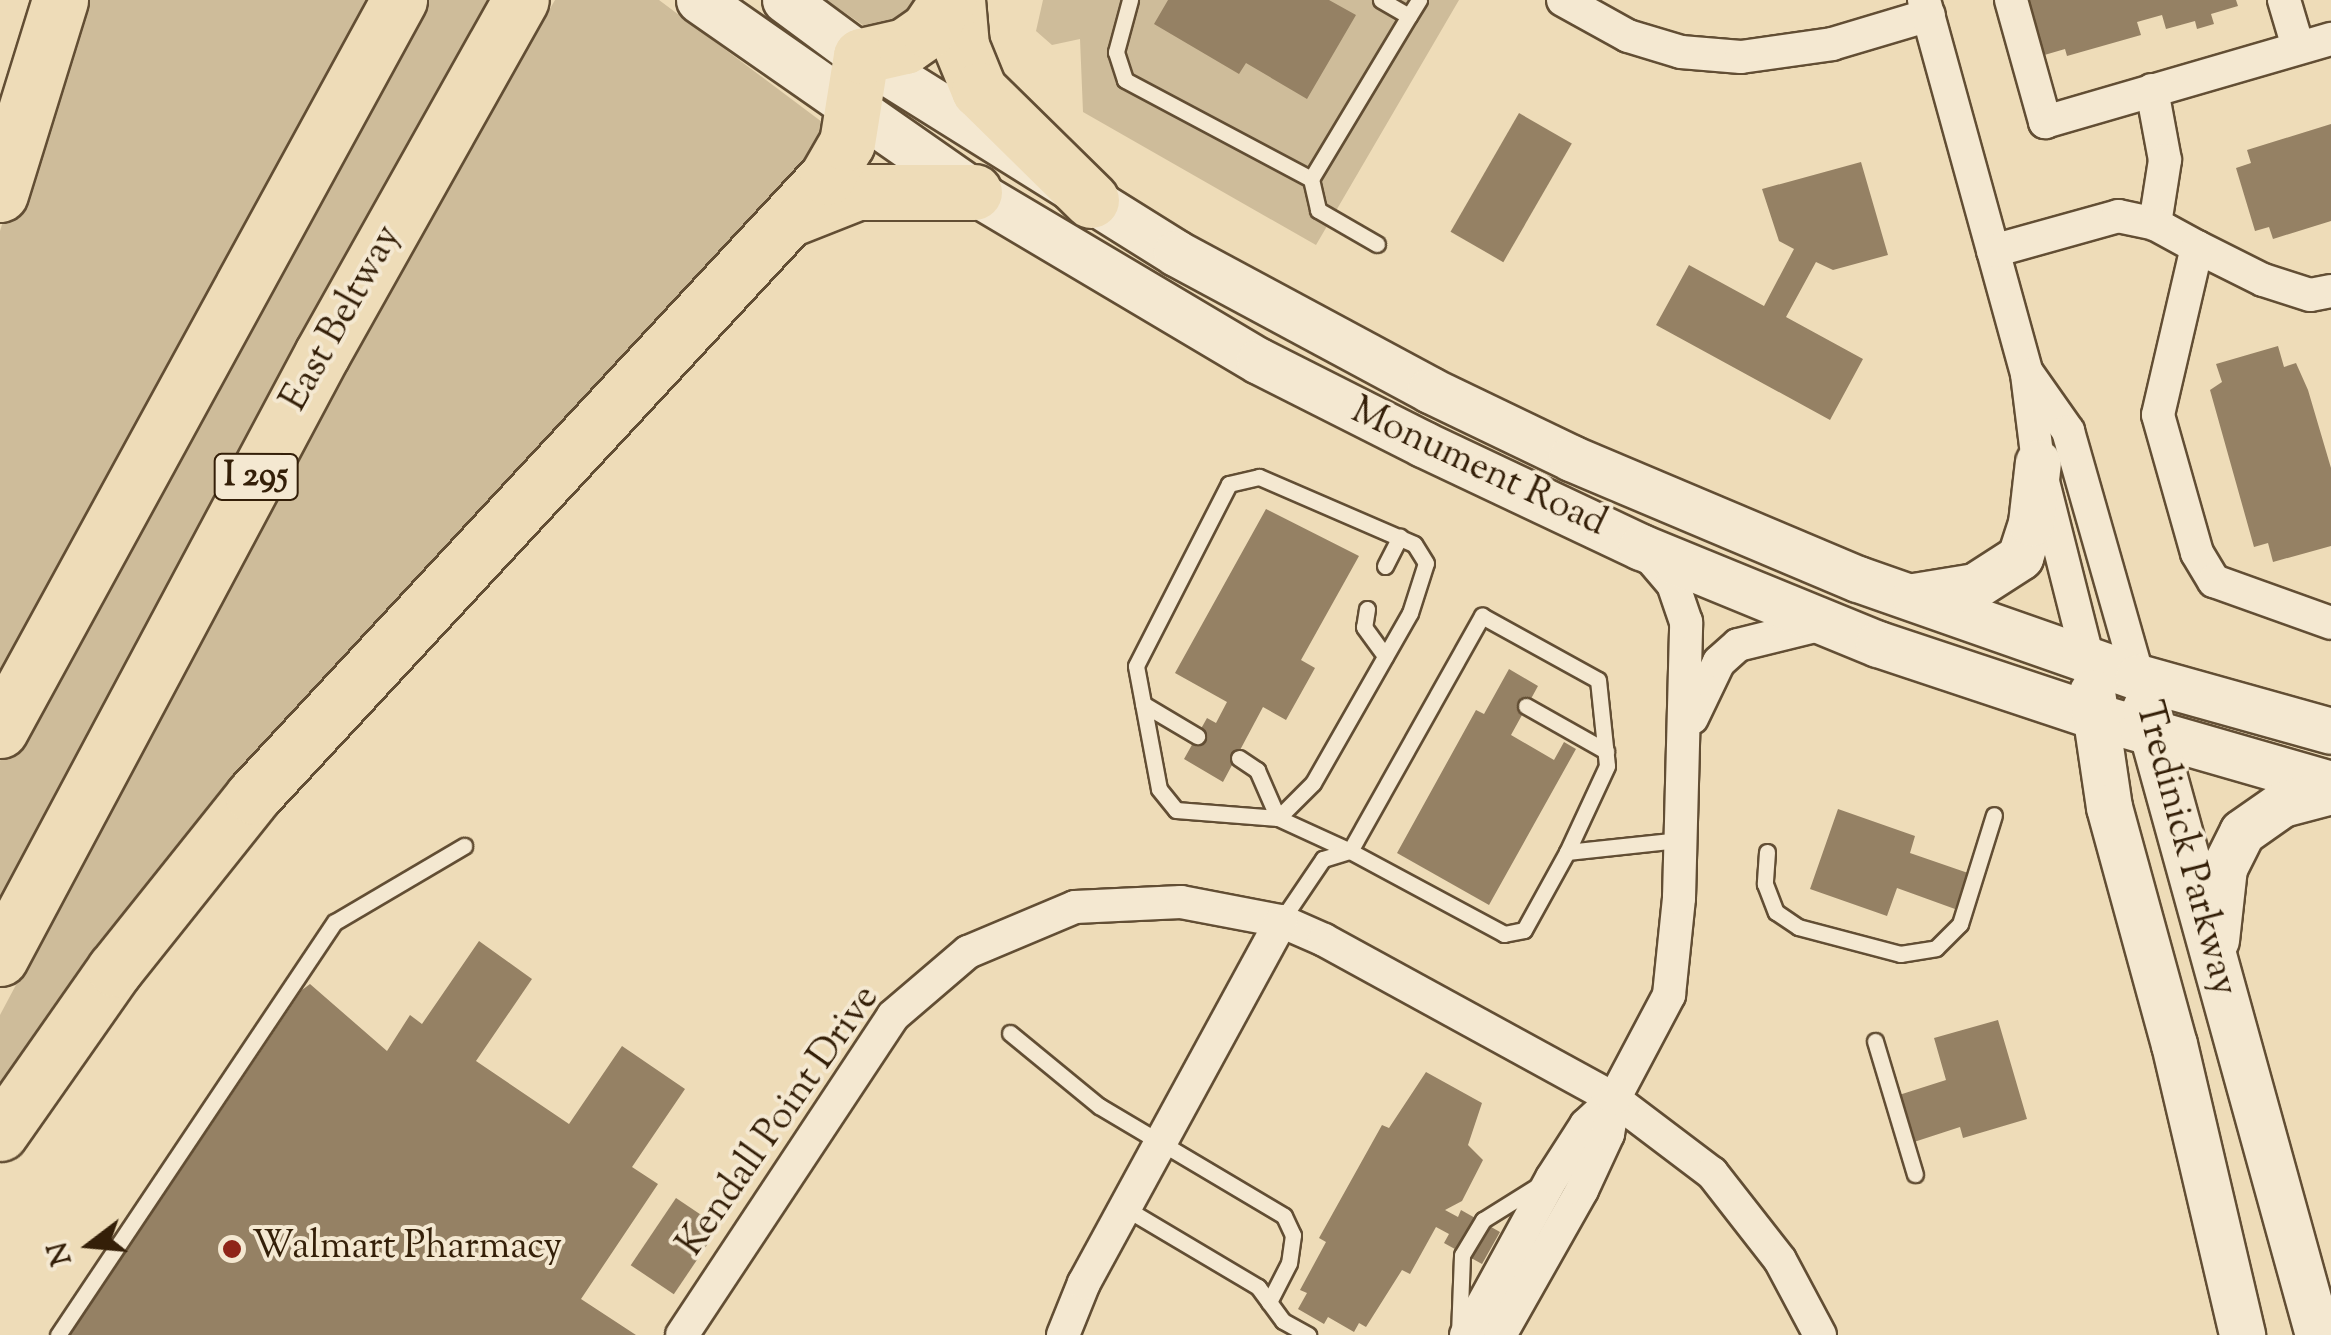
<!DOCTYPE html>
<style>
body{margin:0}
#map{position:relative;width:2331px;height:1335px;overflow:hidden;background:#eedcb8;font-family:"Sorts Mill Goudy",serif}
div>[style]{position:absolute}
.green>*{inset:0;background:#cebc9a}
.building>*{inset:0;background:#958164;transform-origin:0 0}
.roads{filter:drop-shadow(2px 0 #624e34) drop-shadow(-2px 0 #624e34) drop-shadow(0 2px #624e34) drop-shadow(0 -2px #624e34)}
.lane>*{height:15px;margin:-7.5px;padding:0 7.5px;transform-origin:7.5px;border-radius:7.5px;background:#f4e8d1}
.street>*{height:32px;margin:-16px;padding:0 16px;transform-origin:16px;border-radius:16px;background:#f4e8d1}
.secondary>*{height:45px;margin:-22.5px;padding:0 22.5px;transform-origin:22.5px;border-radius:22.5px;background:#f4e8d1}
.highway>*{height:55px;margin:-27.5px;padding:0 27.5px;transform-origin:27.5px;border-radius:27.5px;background:#eedcb8}
.dots>*{width:28px;height:28px;translate:-50% -50%;box-sizing:border-box;border:5px solid #f4e8d1;border-radius:50%}
span{translate:-50% -50%;white-space:nowrap;text-align:center;line-height:1.15;-webkit-text-stroke:8px #f4e8d1;paint-order:stroke}
.shield-label span{padding:2px 8px;background:#f4e8d1;border:2px solid;border-radius:8px;-webkit-text-stroke-width:0}
.shield-label{font-size:35px;color:#341f08;font-weight:700}
.street-label{font-size:38px;color:#341f08}
.poi-label{font-size:38px;color:#341f08}
.left{translate:0 -50%;text-align:left}
.north{position:absolute;left:40px;top:1195px;width:100px;height:100px;-webkit-text-stroke:8px #f4e8d1;paint-order:stroke;rotate:254deg;font-size:28px;font-weight:700;line-height:40px;text-align:center;color:#341f08}
.north::after{content:'';display:block;margin:auto;width:35px;height:45px;background:#341f08;clip-path:polygon(50% 0,100% 100%,50% 72%,0 100%)}
</style>
<div id="map">
<div class="green">
<i style="clip-path:polygon(71px 0,368px 0,0 675px,0 231px)"></i>
<i style="clip-path:polygon(421px 0,497px 0,0 921px,0 761px)"></i>
<i style="clip-path:polygon(555px 0,659px 0,834px 131px,0 1116px,0 1015px,339px 377px)"></i>
<i style="clip-path:polygon(826px 0,933px 0,873px 32px)"></i>
<i style="clip-path:polygon(1043px 0,1459px 0,1316px 245px,1083px 112px,1080px 39px,1052px 45px,1036px 31px)"></i>
</div>
<div class="building">
<i style="clip-path:polygon(1168px 0,1329px 0,1356px 15px,1307px 99px,1246px 63px,1239px 74px,1154px 24px)"></i>
<i style="clip-path:polygon(2025px 0,2236px 0,2238px 6px,2211px 14px,2214px 24px,2197px 29px,2195px 21px,2166px 29px,2162px 15px,2137px 22px,2141px 35px,2067px 56px,2065px 49px,2041px 56px)"></i>
<i style="left:1519px;top:113px;width:61px;height:137px;rotate:30deg"></i>
<i style="clip-path:polygon(2331px 124px,2331px 221px,2273px 239px,2269px 227px,2255px 231px,2236px 168px,2251px 163px,2247px 150px)"></i>
<i style="clip-path:polygon(1861px 162px,1888px 255px,1833px 270px,1816px 262px,1786px 317px,1863px 359px,1830px 420px,1656px 325px,1689px 265px,1764px 306px,1794px 249px,1779px 241px,1762px 189px)"></i>
<i style="clip-path:polygon(2278px 346px,2284px 367px,2296px 363px,2308px 390px,2331px 468px,2331px 546px,2273px 562px,2268px 543px,2254px 547px,2210px 390px,2222px 382px,2216px 364px)"></i>
<i style="clip-path:polygon(1266px 509px,1359px 556px,1301px 660px,1315px 668px,1286px 720px,1263px 707px,1223px 782px,1184px 759px,1207px 718px,1216px 723px,1227px 702px,1175px 673px)"></i>
<i style="clip-path:polygon(1509px 669px,1538px 686px,1511px 735px,1554px 760px,1564px 742px,1576px 749px,1489px 905px,1397px 853px,1476px 710px,1484px 714px)"></i>
<i style="clip-path:polygon(1838px 809px,1915px 836px,1910px 853px,1968px 873px,1955px 909px,1897px 888px,1887px 916px,1810px 889px)"></i>
<i style="clip-path:polygon(479px 941px,532px 979px,476px 1061px,569px 1124px,622px 1046px,685px 1089px,632px 1167px,658px 1184px,581px 1299px,636px 1335px,70px 1335px,302px 990px,310px 984px,387px 1051px,410px 1015px,422px 1024px)"></i>
<i style="clip-path:polygon(1998px 1020px,2027px 1119px,1963px 1138px,1960px 1127px,1914px 1142px,1899px 1095px,1946px 1080px,1934px 1038px)"></i>
<i style="clip-path:polygon(1426px 1072px,1482px 1103px,1468px 1145px,1483px 1160px,1462px 1201px,1445px 1210px,1458px 1217px,1461px 1210px,1500px 1232px,1482px 1264px,1444px 1243px,1449px 1234px,1436px 1227px,1410px 1274px,1402px 1270px,1366px 1327px,1359px 1323px,1354px 1332px,1328px 1317px,1324px 1324px,1298px 1309px,1307px 1293px,1300px 1290px,1326px 1242px,1319px 1238px,1382px 1125px,1389px 1128px)"></i>
<i style="left:676px;top:1198px;width:52px;height:81px;rotate:34deg"></i>
</div>
<div class="roads">
<div class="lane">
<i style="left:1130px;top:0;width:54px;rotate:105.1deg"></i>
<i style="left:1116px;top:52px;width:29px;rotate:72deg"></i>
<i style="left:1125px;top:80px;width:211px;rotate:28deg"></i>
<i style="left:1311px;top:179px;width:32px;rotate:77deg"></i>
<i style="left:1318px;top:210px;width:68px;rotate:30deg"></i>
<i style="left:1381px;top:0;width:32px;rotate:30deg"></i>
<i style="left:1409px;top:16px;width:19px;rotate:-58deg"></i>
<i style="left:1311px;top:179px;width:190px;rotate:-59deg"></i>
<i style="left:1385px;top:566px;width:33px;rotate:-63deg"></i>
<i style="left:1367px;top:609px;width:18px;rotate:99deg"></i>
<i style="left:1364px;top:627px;width:36px;rotate:54deg"></i>
<i style="left:1143px;top:704px;width:63px;rotate:30.7deg"></i>
<i style="left:1526px;top:706px;width:92px;rotate:29.4deg"></i>
<i style="left:1239px;top:758px;width:22px;rotate:34deg"></i>
<i style="left:1257px;top:770px;width:52px;rotate:66.4deg"></i>
<i style="left:1278px;top:818px;width:49px;rotate:-45deg"></i>
<i style="left:1313px;top:783px;width:196px;rotate:-60.3deg"></i>
<i style="left:1410px;top:613px;width:52px;rotate:-72.3deg"></i>
<i style="left:1426px;top:563px;width:22px;rotate:-122deg"></i>
<i style="left:1414px;top:544px;width:169px;rotate:-156.6deg"></i>
<i style="left:1259px;top:477px;width:31px;rotate:167deg"></i>
<i style="left:1229px;top:484px;width:204px;rotate:117.1deg"></i>
<i style="left:1136px;top:666px;width:125px;rotate:79.4deg"></i>
<i style="left:1159px;top:789px;width:27px;rotate:51deg"></i>
<i style="left:1176px;top:810px;width:102px;rotate:4.5deg"></i>
<i style="left:1278px;top:818px;width:79px;rotate:24.6deg"></i>
<i style="left:1350px;top:851px;width:270px;rotate:-60.7deg"></i>
<i style="left:1482px;top:616px;width:132px;rotate:28.9deg"></i>
<i style="left:1598px;top:680px;width:86px;rotate:84deg"></i>
<i style="left:1607px;top:766px;width:95px;rotate:114.9deg"></i>
<i style="left:1767px;top:852px;width:32px;rotate:94deg"></i>
<i style="left:1765px;top:884px;width:30px;rotate:69deg"></i>
<i style="left:1776px;top:912px;width:27px;rotate:34deg"></i>
<i style="left:1798px;top:927px;width:106px;rotate:14.8deg"></i>
<i style="left:1900px;top:954px;width:36px;rotate:-9deg"></i>
<i style="left:1936px;top:948px;width:34px;rotate:-45deg"></i>
<i style="left:1960px;top:924px;width:114px;rotate:-72.7deg"></i>
<i style="left:1281px;top:921px;width:75px;rotate:-55.9deg"></i>
<i style="left:1323px;top:859px;width:28px;rotate:-17deg"></i>
<i style="left:1350px;top:851px;width:175px;rotate:28.3deg"></i>
<i style="left:1504px;top:934px;width:20px;rotate:-11deg"></i>
<i style="left:1524px;top:930px;width:89px;rotate:-61.1deg"></i>
<i style="left:1567px;top:852px;width:114px;rotate:-6.1deg"></i>
<i style="left:1010px;top:1033px;width:115px;rotate:39.4deg"></i>
<i style="left:1099px;top:1106px;width:215px;rotate:30.7deg"></i>
<i style="left:1284px;top:1216px;width:21px;rotate:65deg"></i>
<i style="left:1293px;top:1235px;width:28px;rotate:98deg"></i>
<i style="left:1289px;top:1263px;width:44px;rotate:117.1deg"></i>
<i style="left:1875px;top:1041px;width:139px;rotate:73.3deg"></i>
<i style="left:1125px;top:1208px;width:155px;rotate:30.7deg"></i>
<i style="left:1258px;top:1287px;width:42px;rotate:53.7deg"></i>
<i style="left:1283px;top:1321px;width:29px;rotate:29deg"></i>
<i style="left:1459px;top:1334px;width:79px;rotate:-87.8deg"></i>
<i style="left:1462px;top:1255px;width:41px;rotate:-59deg"></i>
<i style="left:1483px;top:1220px;width:72px;rotate:-31.9deg"></i>
<i style="left:58px;top:1335px;width:497px;rotate:-56.2deg"></i>
<i style="left:335px;top:922px;width:150px;rotate:-30.5deg"></i>
</div>
<div class="street">
<i style="left:1563px;top:0;width:74px;rotate:29deg"></i>
<i style="left:1628px;top:36px;width:55px;rotate:16.8deg"></i>
<i style="left:1681px;top:52px;width:60px;rotate:4.8deg"></i>
<i style="left:1741px;top:57px;width:92px;rotate:-8.1deg"></i>
<i style="left:1832px;top:44px;width:101px;rotate:-16.6deg"></i>
<i style="left:1924px;top:0;width:388px;rotate:74.6deg"></i>
<i style="left:2027px;top:374px;width:89px;rotate:82.9deg"></i>
<i style="left:2038px;top:462px;width:204px;rotate:75.8deg"></i>
<i style="left:2011px;top:0;width:127px;rotate:74.4deg"></i>
<i style="left:2045px;top:122px;width:298px;rotate:-16.2deg"></i>
<i style="left:2284px;top:0;width:49px;rotate:73.4deg"></i>
<i style="left:2152px;top:90px;width:71px;rotate:79.5deg"></i>
<i style="left:2165px;top:160px;width:65px;rotate:98.9deg"></i>
<i style="left:1993px;top:251px;width:130px;rotate:-15.6deg"></i>
<i style="left:2118px;top:216px;width:38px;rotate:12deg"></i>
<i style="left:2155px;top:224px;width:48px;rotate:28.7deg"></i>
<i style="left:2331px;top:291px;width:21px;rotate:169deg"></i>
<i style="left:2310px;top:295px;width:49px;rotate:-162.3deg"></i>
<i style="left:2263px;top:280px;width:74px;rotate:-153.4deg"></i>
<i style="left:2197px;top:247px;width:172px;rotate:103.1deg"></i>
<i style="left:2158px;top:415px;width:143px;rotate:74.2deg"></i>
<i style="left:2197px;top:553px;width:33px;rotate:59deg"></i>
<i style="left:2214px;top:581px;width:124px;rotate:19.7deg"></i>
<i style="left:2028px;top:374px;width:70px;rotate:54.9deg"></i>
<i style="left:2068px;top:431px;width:256px;rotate:74.1deg"></i>
<i style="left:1692px;top:718px;width:62px;rotate:-64.3deg"></i>
<i style="left:1719px;top:662px;width:25px;rotate:-42deg"></i>
<i style="left:1738px;top:645px;width:92px;rotate:-13.9deg"></i>
<i style="left:682px;top:1335px;width:382px;rotate:-56.5deg"></i>
<i style="left:893px;top:1016px;width:99px;rotate:-40.5deg"></i>
<i style="left:968px;top:952px;width:116px;rotate:-22.8deg"></i>
<i style="left:1075px;top:907px;width:106px;rotate:-2.7deg"></i>
<i style="left:1181px;top:902px;width:102px;rotate:10.8deg"></i>
<i style="left:1281px;top:921px;width:47px;rotate:23.8deg"></i>
<i style="left:1324px;top:940px;width:331px;rotate:28.7deg"></i>
<i style="left:1614px;top:1099px;width:123px;rotate:37.1deg"></i>
<i style="left:1712px;top:1173px;width:110px;rotate:52deg"></i>
<i style="left:1780px;top:1260px;width:85px;rotate:61.9deg"></i>
<i style="left:1063px;top:1335px;width:56px;rotate:-68deg"></i>
<i style="left:1084px;top:1283px;width:412px;rotate:-61.4deg"></i>
<i style="left:1466px;top:1335px;width:179px;rotate:-61.3deg"></i>
<i style="left:1552px;top:1178px;width:63px;rotate:-57.3deg"></i>
<i style="left:1586px;top:1125px;width:38px;rotate:-43deg"></i>
<i style="left:1500px;top:1335px;width:167px;rotate:-60.5deg"></i>
<i style="left:1582px;top:1190px;width:62px;rotate:-65.1deg"></i>
<i style="left:1608px;top:1134px;width:36px;rotate:-80deg"></i>
<i style="left:1614px;top:1099px;width:118px;rotate:-62.1deg"></i>
<i style="left:1669px;top:995px;width:98px;rotate:-84.1deg"></i>
<i style="left:1679px;top:898px;width:276px;rotate:-88.5deg"></i>
<i style="left:1686px;top:622px;width:40px;rotate:-108.9deg"></i>
<i style="left:1673px;top:584px;width:45px;rotate:-130.5deg"></i>
</div>
<div class="secondary">
<i style="left:699px;top:0;width:335px;rotate:34.9deg"></i>
<i style="left:974px;top:192px;width:331px;rotate:30.7deg"></i>
<i style="left:1259px;top:361px;width:184px;rotate:26.8deg"></i>
<i style="left:1423px;top:444px;width:241px;rotate:25.3deg"></i>
<i style="left:1641px;top:547px;width:256px;rotate:22.3deg"></i>
<i style="left:1878px;top:644px;width:229px;rotate:18.4deg"></i>
<i style="left:2095px;top:716px;width:246px;rotate:16.1deg"></i>
<i style="left:785px;top:0;width:94px;rotate:36.4deg"></i>
<i style="left:861px;top:56px;width:372px;rotate:32deg"></i>
<i style="left:1176px;top:253px;width:289px;rotate:28.3deg"></i>
<i style="left:1430px;top:390px;width:157px;rotate:25.7deg"></i>
<i style="left:1571px;top:458px;width:311px;rotate:22.9deg"></i>
<i style="left:1858px;top:579px;width:297px;rotate:19.3deg"></i>
<i style="left:2138px;top:677px;width:200px;rotate:15.6deg"></i>
<i style="left:1914px;top:596px;width:62px;rotate:-9.3deg"></i>
<i style="left:1975px;top:586px;width:54px;rotate:-32.8deg"></i>
<i style="left:2020px;top:557px;width:36px;rotate:-72deg"></i>
<i style="left:2031px;top:523px;width:61px;rotate:-83.5deg"></i>
<i style="left:2092px;top:692px;width:116px;rotate:81.6deg"></i>
<i style="left:2109px;top:807px;width:246px;rotate:74.7deg"></i>
<i style="left:2174px;top:1044px;width:299px;rotate:76.8deg"></i>
<i style="left:2145px;top:708px;width:650px;rotate:74.57deg"></i>
<i style="left:2216px;top:940px;width:72px;rotate:-83.7deg"></i>
<i style="left:2224px;top:868px;width:40px;rotate:-63.4deg"></i>
<i style="left:2242px;top:832px;width:49px;rotate:-35deg"></i>
<i style="left:2282px;top:804px;width:51px;rotate:-14.9deg"></i>
</div>
<div class="highway">
<i style="left:957px;top:0;width:46px;rotate:85deg"></i>
<i style="left:961px;top:46px;width:48px;rotate:67.8deg"></i>
<i style="left:979px;top:90px;width:157px;rotate:44.5deg"></i>
<i style="left:0;top:194px;width:203px;rotate:-72.8deg"></i>
<i style="left:794px;top:217px;width:68px;rotate:-21.6deg"></i>
<i style="left:857px;top:192px;width:117px"></i>
<i style="left:0;top:730px;width:832px;rotate:-61.34deg"></i>
<i style="left:0;top:958px;width:684px;rotate:-61.94deg"></i>
<i style="left:322px;top:354px;width:406px;rotate:-60.7deg"></i>
<i style="left:0;top:1133px;width:200px;rotate:-55deg"></i>
<i style="left:115px;top:969px;width:221px;rotate:-51.4deg"></i>
<i style="left:253px;top:796px;width:844px;rotate:-47.16deg"></i>
<i style="left:827px;top:177px;width:39px;rotate:-60deg"></i>
<i style="left:847px;top:143px;width:88px;rotate:-80.9deg"></i>
<i style="left:861px;top:56px;width:45px;rotate:-12.8deg"></i>
<i style="left:905px;top:46px;width:28px;rotate:-35deg"></i>
<i style="left:928px;top:30px;width:36px;rotate:-56deg"></i>
</div>
</div>
<div class="dots">
<i style="left:232px;top:1249px;background:#8f2418"></i>
</div>
<div class="shield-label">
<span style="left:256px;top:477px">I 295</span>
</div>
<div class="street-label">
<span style="left:343px;top:319px;rotate:-61deg">East Beltway</span>
<span style="left:1478px;top:469px;rotate:25deg">Monument Road</span>
<span style="left:2184px;top:849px;rotate:75deg">Tredinick Parkway</span>
<span style="left:780px;top:1122px;rotate:-55deg">Kendall Point Drive</span>
</div>
<div class="poi-label">
<span class="left" style="left:252px;top:1249px">Walmart Pharmacy</span>
</div>
<div class="north">N</div>
</div>
